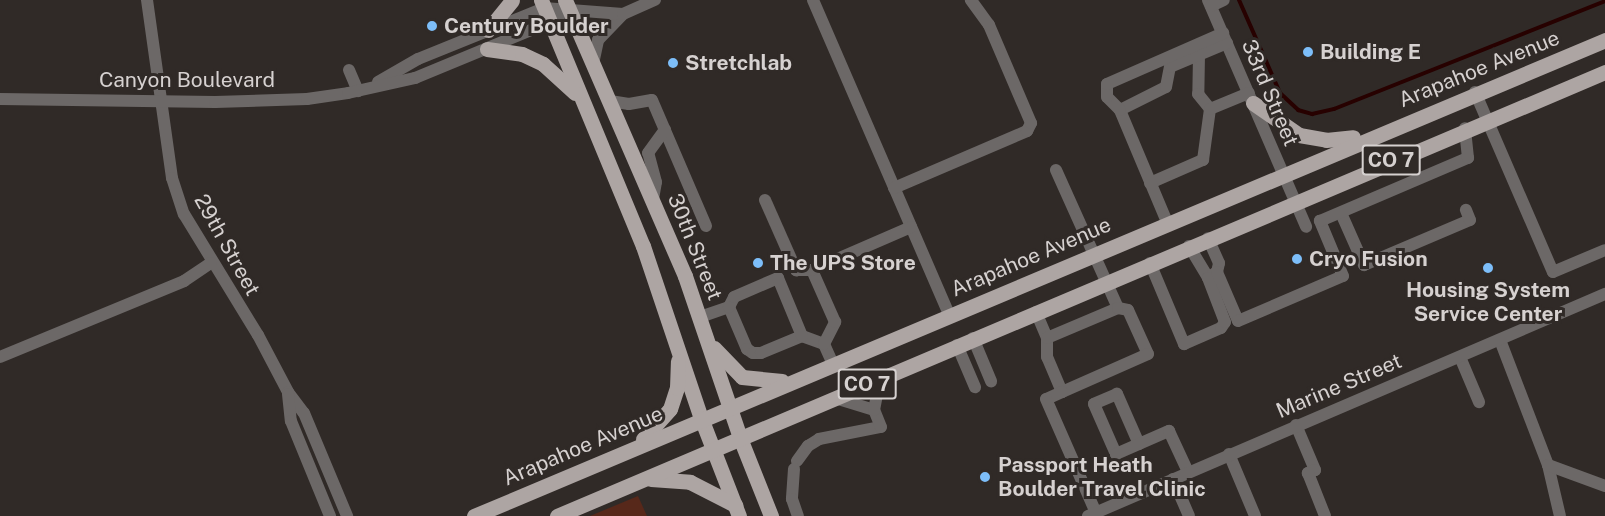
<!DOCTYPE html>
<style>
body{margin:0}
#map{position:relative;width:1605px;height:516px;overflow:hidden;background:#302a27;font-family:"Public Sans",sans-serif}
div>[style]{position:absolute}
.green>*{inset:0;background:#57281a}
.stream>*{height:4px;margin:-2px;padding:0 2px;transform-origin:2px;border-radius:2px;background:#270100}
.minor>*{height:12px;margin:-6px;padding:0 6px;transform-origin:6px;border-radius:6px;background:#6c6867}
.major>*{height:15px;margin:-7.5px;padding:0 7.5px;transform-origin:7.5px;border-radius:7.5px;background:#ada5a3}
.dots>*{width:16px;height:16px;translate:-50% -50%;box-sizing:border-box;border:3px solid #302a27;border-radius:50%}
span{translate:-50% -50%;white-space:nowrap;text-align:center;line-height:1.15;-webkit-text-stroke:6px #302a27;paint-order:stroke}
.shield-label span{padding:2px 4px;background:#302a27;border:2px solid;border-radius:4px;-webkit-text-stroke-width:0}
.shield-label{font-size:20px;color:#d6d1d0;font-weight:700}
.poi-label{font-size:21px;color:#d6d1d0;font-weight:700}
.left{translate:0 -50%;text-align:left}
.street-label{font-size:21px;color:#d6d1d0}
</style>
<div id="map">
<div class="green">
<i style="clip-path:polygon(638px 496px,647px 516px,590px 516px)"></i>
</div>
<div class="stream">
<i style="left:1239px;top:0;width:102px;rotate:66.2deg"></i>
<i style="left:1280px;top:93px;width:25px;rotate:43deg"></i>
<i style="left:1298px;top:110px;width:15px;rotate:16deg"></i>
<i style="left:1312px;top:114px;width:23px;rotate:-13deg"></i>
<i style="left:1334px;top:109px;width:292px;rotate:-21.7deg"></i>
</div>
<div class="minor">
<i style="left:147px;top:0;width:180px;rotate:82deg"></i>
<i style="left:172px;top:178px;width:38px;rotate:72deg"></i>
<i style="left:184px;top:214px;width:142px;rotate:58.6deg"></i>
<i style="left:258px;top:335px;width:64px;rotate:62.2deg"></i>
<i style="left:288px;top:392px;width:26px;rotate:53deg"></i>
<i style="left:304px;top:413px;width:112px;rotate:67.3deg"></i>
<i style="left:813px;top:0;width:342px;rotate:66.6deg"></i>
<i style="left:1208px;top:0;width:247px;rotate:66.6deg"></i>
<i style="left:1211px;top:6px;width:14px;rotate:-25deg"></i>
<i style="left:1199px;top:55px;width:39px;rotate:91deg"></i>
<i style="left:1198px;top:94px;width:19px;rotate:51deg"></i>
<i style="left:593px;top:64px;width:25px;rotate:-78deg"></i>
<i style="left:598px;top:40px;width:36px;rotate:-46deg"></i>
<i style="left:349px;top:70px;width:23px;rotate:67deg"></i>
<i style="left:378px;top:82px;width:46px;rotate:-29.9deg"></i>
<i style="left:418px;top:59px;width:136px;rotate:-22deg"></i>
<i style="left:544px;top:8px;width:79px;rotate:4.3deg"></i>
<i style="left:623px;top:14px;width:35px;rotate:-24deg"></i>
<i style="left:1475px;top:92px;width:196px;rotate:66.6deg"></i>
<i style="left:1553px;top:272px;width:56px;rotate:-22.9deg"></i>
<i style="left:0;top:99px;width:215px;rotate:0.8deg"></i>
<i style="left:215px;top:102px;width:92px;rotate:-1.9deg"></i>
<i style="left:307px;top:99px;width:41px;rotate:-8.3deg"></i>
<i style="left:348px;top:93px;width:69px;rotate:-12.6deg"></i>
<i style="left:415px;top:78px;width:146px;rotate:-22.5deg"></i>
<i style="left:550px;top:22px;width:24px;rotate:-36deg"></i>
<i style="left:610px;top:101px;width:19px;rotate:9deg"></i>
<i style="left:629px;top:104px;width:23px;rotate:-10deg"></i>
<i style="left:652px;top:100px;width:137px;rotate:66.8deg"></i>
<i style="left:1120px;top:110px;width:51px;rotate:-26.6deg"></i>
<i style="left:1166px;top:87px;width:20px;rotate:-79deg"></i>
<i style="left:1170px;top:67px;width:62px;rotate:-22.8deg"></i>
<i style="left:1056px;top:170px;width:151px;rotate:65.8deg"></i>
<i style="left:1150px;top:183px;width:58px;rotate:-23.5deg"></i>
<i style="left:1203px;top:160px;width:51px;rotate:-82.2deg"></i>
<i style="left:1210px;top:109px;width:42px;rotate:-22.3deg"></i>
<i style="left:894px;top:188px;width:145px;rotate:-23.2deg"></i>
<i style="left:1027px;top:131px;width:9px;rotate:-63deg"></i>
<i style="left:1031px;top:123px;width:107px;rotate:-113.2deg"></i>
<i style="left:989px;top:25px;width:31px;rotate:-126deg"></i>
<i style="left:653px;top:199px;width:17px;rotate:-80deg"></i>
<i style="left:656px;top:182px;width:30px;rotate:-105deg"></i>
<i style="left:648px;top:153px;width:29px;rotate:-54deg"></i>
<i style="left:765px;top:200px;width:77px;rotate:66.1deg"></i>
<i style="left:796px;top:270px;width:16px"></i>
<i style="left:1341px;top:213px;width:57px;rotate:66.1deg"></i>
<i style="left:1364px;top:265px;width:115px;rotate:-23deg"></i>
<i style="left:1470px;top:220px;width:11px;rotate:-112deg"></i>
<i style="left:1167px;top:222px;width:121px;rotate:-112.8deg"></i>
<i style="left:1120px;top:110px;width:18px;rotate:-135deg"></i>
<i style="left:1107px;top:97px;width:13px;rotate:-90deg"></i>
<i style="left:1107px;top:84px;width:127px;rotate:-23.7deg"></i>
<i style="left:1189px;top:246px;width:37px;rotate:59deg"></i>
<i style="left:1208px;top:278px;width:11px;rotate:-34deg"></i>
<i style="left:1217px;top:272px;width:9px;rotate:-77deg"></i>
<i style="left:1219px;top:263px;width:27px;rotate:-114deg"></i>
<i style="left:1150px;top:263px;width:88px;rotate:67.2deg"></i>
<i style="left:1184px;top:344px;width:40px;rotate:-23.4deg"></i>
<i style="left:1221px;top:328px;width:7px;rotate:-56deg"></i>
<i style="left:1225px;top:322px;width:47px;rotate:-111.1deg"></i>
<i style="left:1217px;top:272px;width:53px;rotate:66.8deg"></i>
<i style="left:1238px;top:321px;width:114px;rotate:-23.2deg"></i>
<i style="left:1343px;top:276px;width:60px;rotate:-112.7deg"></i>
<i style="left:1320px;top:221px;width:161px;rotate:-23.1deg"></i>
<i style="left:1468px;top:158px;width:30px;rotate:-96deg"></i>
<i style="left:729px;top:307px;width:46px;rotate:66.8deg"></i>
<i style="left:747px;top:349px;width:7px;rotate:34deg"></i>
<i style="left:753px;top:353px;width:8px"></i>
<i style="left:761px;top:353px;width:44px;rotate:-22.5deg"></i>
<i style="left:802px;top:336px;width:23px;rotate:20deg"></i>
<i style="left:824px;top:344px;width:20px;rotate:66deg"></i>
<i style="left:1036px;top:312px;width:28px;rotate:67deg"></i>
<i style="left:700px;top:317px;width:31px;rotate:-19deg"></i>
<i style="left:729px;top:307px;width:11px;rotate:-63deg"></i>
<i style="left:734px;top:297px;width:48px;rotate:-23.4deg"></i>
<i style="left:778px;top:278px;width:63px;rotate:67.5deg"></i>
<i style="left:973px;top:338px;width:47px;rotate:67.3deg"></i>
<i style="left:1500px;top:340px;width:134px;rotate:69deg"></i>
<i style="left:1548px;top:465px;width:52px;rotate:76.8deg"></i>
<i style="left:824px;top:344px;width:25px;rotate:-63deg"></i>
<i style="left:835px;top:322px;width:57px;rotate:-113.9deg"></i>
<i style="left:812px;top:270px;width:108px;rotate:-23.5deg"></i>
<i style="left:957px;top:345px;width:46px;rotate:66.8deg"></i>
<i style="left:0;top:357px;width:199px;rotate:-22.4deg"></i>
<i style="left:184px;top:281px;width:32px;rotate:-34deg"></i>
<i style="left:1460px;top:357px;width:49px;rotate:67.1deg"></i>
<i style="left:1062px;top:392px;width:38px;rotate:-113deg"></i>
<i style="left:1047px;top:357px;width:19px;rotate:-90deg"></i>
<i style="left:1047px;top:338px;width:77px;rotate:-22.9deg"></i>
<i style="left:1118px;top:308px;width:10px;rotate:11deg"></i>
<i style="left:1128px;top:310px;width:48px;rotate:65.6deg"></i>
<i style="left:1148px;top:354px;width:94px;rotate:156.2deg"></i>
<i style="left:1062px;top:392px;width:17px;rotate:156deg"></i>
<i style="left:1046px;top:399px;width:124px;rotate:66.3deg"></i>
<i style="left:288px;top:394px;width:27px;rotate:84deg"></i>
<i style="left:291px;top:421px;width:103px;rotate:67.7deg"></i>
<i style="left:835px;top:398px;width:41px;rotate:17.1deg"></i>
<i style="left:1296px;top:425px;width:49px;rotate:67.1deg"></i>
<i style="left:1315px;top:470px;width:8px;rotate:157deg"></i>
<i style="left:1308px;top:473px;width:46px;rotate:68.4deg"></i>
<i style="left:1139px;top:444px;width:55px;rotate:-113.7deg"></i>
<i style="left:1117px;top:394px;width:25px;rotate:157deg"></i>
<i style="left:1094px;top:404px;width:55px;rotate:66.3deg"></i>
<i style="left:1116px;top:454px;width:58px;rotate:-23.5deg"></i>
<i style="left:1169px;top:431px;width:45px;rotate:65.1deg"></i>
<i style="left:1229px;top:454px;width:67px;rotate:67.2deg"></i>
<i style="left:797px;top:461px;width:19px;rotate:-54deg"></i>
<i style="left:808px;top:446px;width:13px;rotate:-32deg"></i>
<i style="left:819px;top:439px;width:63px;rotate:-11deg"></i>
<i style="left:881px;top:427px;width:18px;rotate:-112deg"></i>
<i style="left:874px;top:410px;width:15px;rotate:-79deg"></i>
<i style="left:877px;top:395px;width:25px;rotate:-58deg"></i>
<i style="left:1548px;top:465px;width:61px;rotate:20.2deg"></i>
<i style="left:794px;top:469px;width:30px;rotate:94deg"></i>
<i style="left:792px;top:499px;width:18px;rotate:71deg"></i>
<i style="left:1173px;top:479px;width:40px;rotate:66.6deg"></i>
<i style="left:1088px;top:516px;width:563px;rotate:-23.24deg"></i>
</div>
<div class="major">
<i style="left:541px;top:0;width:266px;rotate:67.5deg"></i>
<i style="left:643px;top:246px;width:182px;rotate:71.4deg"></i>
<i style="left:701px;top:418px;width:105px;rotate:68.8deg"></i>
<i style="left:565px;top:0;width:301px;rotate:66.5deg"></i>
<i style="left:685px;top:276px;width:171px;rotate:71.2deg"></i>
<i style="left:740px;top:438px;width:84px;rotate:68.3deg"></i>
<i style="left:488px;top:30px;width:38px;rotate:-51deg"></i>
<i style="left:487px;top:49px;width:35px;rotate:8deg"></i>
<i style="left:522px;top:54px;width:23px;rotate:25deg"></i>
<i style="left:543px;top:64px;width:43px;rotate:42.2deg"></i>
<i style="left:1253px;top:103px;width:56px;rotate:34.8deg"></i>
<i style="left:1299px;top:135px;width:27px;rotate:10deg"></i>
<i style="left:1326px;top:140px;width:27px;rotate:-6deg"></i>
<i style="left:714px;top:348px;width:40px;rotate:46deg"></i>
<i style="left:742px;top:377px;width:40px;rotate:5.7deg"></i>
<i style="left:643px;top:439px;width:40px;rotate:-48deg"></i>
<i style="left:670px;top:409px;width:22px;rotate:-72deg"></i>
<i style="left:677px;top:388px;width:27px;rotate:-88deg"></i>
<i style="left:651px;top:479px;width:39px;rotate:4deg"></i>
<i style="left:690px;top:482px;width:51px;rotate:27.1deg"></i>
<i style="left:474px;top:516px;width:1227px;rotate:-22.82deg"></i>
<i style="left:557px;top:516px;width:1138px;rotate:-22.96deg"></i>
</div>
<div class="dots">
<i style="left:432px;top:26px;background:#7dbef9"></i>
<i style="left:1308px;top:52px;background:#7dbef9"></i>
<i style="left:673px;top:63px;background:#7dbef9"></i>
<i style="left:1297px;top:259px;background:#7dbef9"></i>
<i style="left:758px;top:263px;background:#7dbef9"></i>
<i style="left:1488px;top:268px;background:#7dbef9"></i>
<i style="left:985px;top:477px;background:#7dbef9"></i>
</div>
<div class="shield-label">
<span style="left:1391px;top:160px">CO 7</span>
<span style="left:867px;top:384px">CO 7</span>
</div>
<div class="poi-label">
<span class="left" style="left:444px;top:26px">Century Boulder</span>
<span class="left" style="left:1320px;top:52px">Building E</span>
<span class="left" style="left:685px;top:63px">Stretchlab</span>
<span class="left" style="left:1309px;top:259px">Cryo Fusion</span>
<span class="left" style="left:770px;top:263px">The UPS Store</span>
<span style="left:1488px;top:302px">Housing System<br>Service Center</span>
<span class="left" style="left:998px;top:477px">Passport Heath<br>Boulder Travel Clinic</span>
</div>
<div class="street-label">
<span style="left:1479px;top:69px;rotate:-22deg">Arapahoe Avenue</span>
<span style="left:187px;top:80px">Canyon Boulevard</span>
<span style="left:1270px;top:93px;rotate:67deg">33rd Street</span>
<span style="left:227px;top:245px;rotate:61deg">29th Street</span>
<span style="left:695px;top:247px;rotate:68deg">30th Street</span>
<span style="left:1031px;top:257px;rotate:-23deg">Arapahoe Avenue</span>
<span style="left:1339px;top:386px;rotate:-23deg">Marine Street</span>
<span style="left:583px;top:446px;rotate:-23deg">Arapahoe Avenue</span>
</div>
</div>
